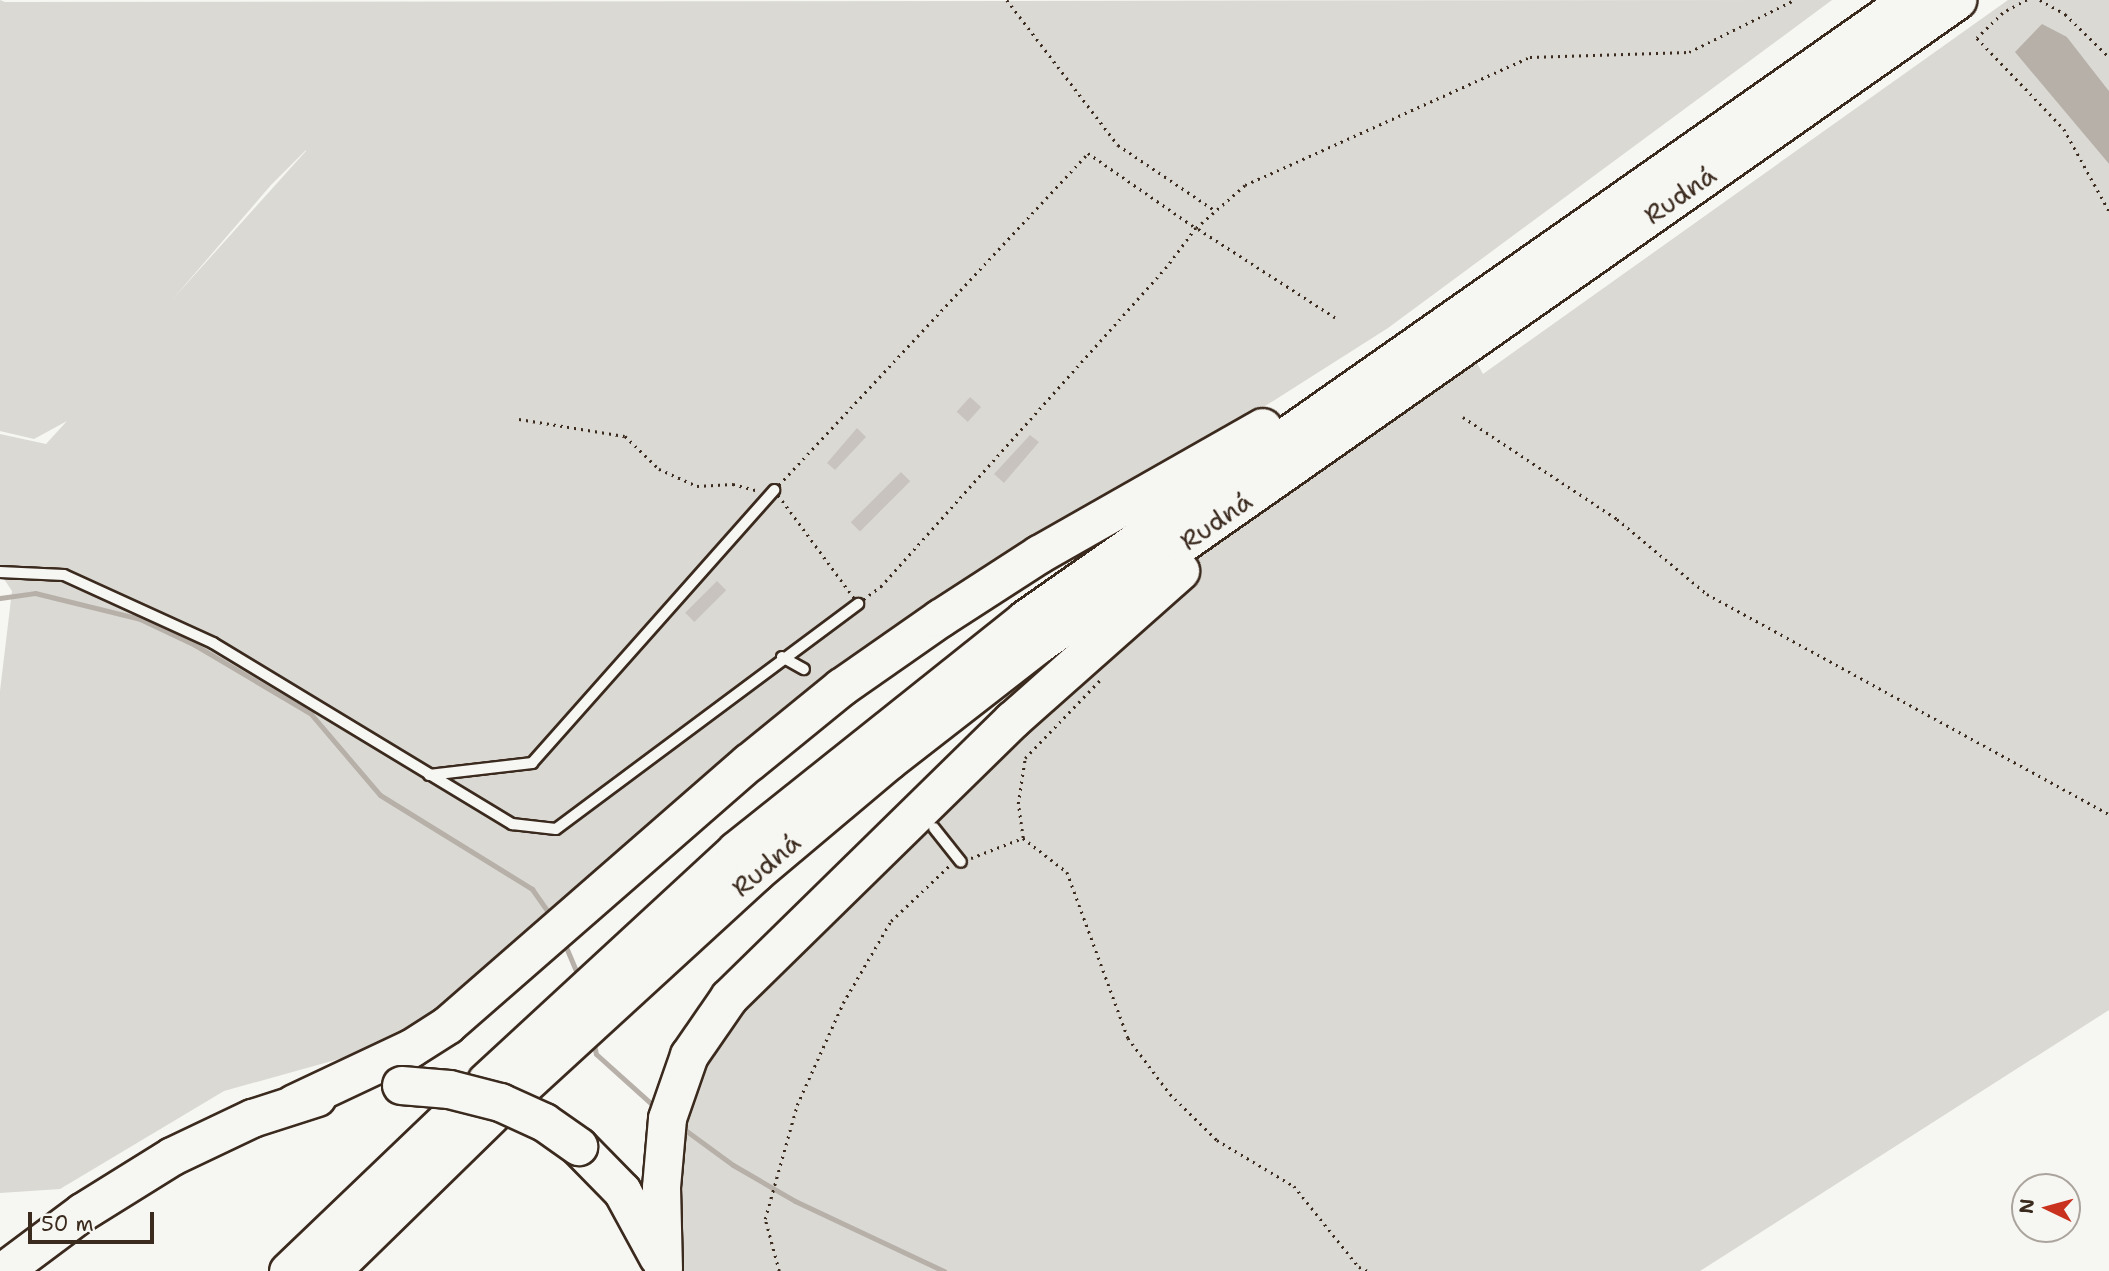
<!DOCTYPE html>
<meta charset="utf-8">
<style>
body{margin:0}
#map{position:relative;width:2109px;height:1271px;overflow:hidden;background:#f6f6f2;font-family:"Shantell Sans",sans-serif}
div>[style]{position:absolute}
.green>*{inset:0;background:#dad9d3}
.water>*{inset:0;background:#b6b0a9}
.stream>*{height:5px;margin:-2.5px;padding:0 2.5px;transform-origin:2.5px;border-radius:2.5px;background:#b6b0a9}
.building>*{inset:0;background:#c8c3be;transform-origin:0 0}
.path>*{height:2.5px;margin-top:-1.25px;transform-origin:0;background:repeating-linear-gradient(90deg,#3b2a1e 0 2px,transparent 0 7px)}
.roads{filter:drop-shadow(2px 0 #3b2a1e) drop-shadow(-2px 0 #3b2a1e) drop-shadow(0 2px #3b2a1e) drop-shadow(0 -2px #3b2a1e)}
.lane>*{height:10px;margin:-5px;padding:0 5px;transform-origin:5px;border-radius:5px;background:#f6f6f2}
.highway>*{height:37px;margin:-18.5px;padding:0 18.5px;transform-origin:18.5px;border-radius:18.5px;background:#f6f6f2}
.bridges{filter:drop-shadow(2px 0 #3b2a1e) drop-shadow(-2px 0 #3b2a1e) drop-shadow(0 2px #3b2a1e) drop-shadow(0 -2px #3b2a1e)}
.highway-bridge>*{height:37px;margin:-18.5px;padding:0 18.5px;transform-origin:18.5px;border-radius:18.5px;background:#f6f6f2}
span{translate:-50% -50%;white-space:nowrap;text-align:center;line-height:1.15;-webkit-text-stroke:7px #f6f6f2;paint-order:stroke}
.street-label{font-size:26px;color:#3b2a1e}
.north{position:absolute;left:2011px;top:1173px;width:70px;height:70px;box-sizing:border-box;background:#f6f6f2;border:2px solid #aba49d;border-radius:50%;rotate:275deg;font-size:19px;font-weight:700;line-height:28px;text-align:center;color:#3b2a1e}
.north::after{content:'';display:block;margin:auto;width:24px;height:32px;background:#c8321e;clip-path:polygon(50% 0,100% 100%,50% 72%,0 100%)}
.scale{position:absolute;left:28px;top:1212px;width:126px;height:32px;box-sizing:border-box;border:4px solid #3b2a1e;border-top:0;padding-left:9px;font-size:21px;line-height:24px;white-space:nowrap;color:#3b2a1e;-webkit-text-stroke:5px #f6f6f2;paint-order:stroke}
</style>
<div id="map">
<div class="green">
<i style="clip-path:polygon(evenodd,0 0,5px 2px,1832px 0,1388px 328px,816px 691px,525px 944px,389px 1045px,224px 1091px,60px 1189px,0 1193px,0 691px,12px 591px,0 573px,0 434px,46px 444px,67px 421px,34px 439px,0 431px,0 0,306px 150px,306px 151px,172px 300px,271px 185px,306px 150px)"></i>
<i style="clip-path:polygon(2008px 0,2109px 0,2109px 91px,2067px 37px,2016px 52px,2109px 164px,2109px 1010px,1700px 1271px,663px 1271px,689px 1055px,1153px 594px,1467px 345px,1483px 374px)"></i>
</div>
<div class="water">
<i style="clip-path:polygon(2042px 24px,2067px 37px,2109px 91px,2109px 164px,2015px 52px)"></i>
</div>
<div class="stream">
<i style="left:0;top:598px;width:35px;rotate:-8deg"></i>
<i style="left:35px;top:593px;width:108px;rotate:13.9deg"></i>
<i style="left:140px;top:619px;width:61px;rotate:25.3deg"></i>
<i style="left:195px;top:645px;width:135px;rotate:30.7deg"></i>
<i style="left:311px;top:714px;width:106px;rotate:49.6deg"></i>
<i style="left:380px;top:795px;width:179px;rotate:31.7deg"></i>
<i style="left:532px;top:889px;width:33px;rotate:55deg"></i>
<i style="left:563px;top:940px;width:39px;rotate:67deg"></i>
<i style="left:593px;top:1040px;width:14px;rotate:78deg"></i>
<i style="left:596px;top:1054px;width:81px;rotate:42deg"></i>
<i style="left:681px;top:1127px;width:64px;rotate:36.2deg"></i>
<i style="left:733px;top:1165px;width:72px;rotate:30.1deg"></i>
<i style="left:795px;top:1201px;width:165px;rotate:25.2deg"></i>
</div>
<div class="building">
<i style="left:970px;top:397px;width:15px;height:20px;rotate:42deg"></i>
<i style="clip-path:polygon(857px 428px,866px 437px,835px 470px,827px 463px)"></i>
<i style="clip-path:polygon(1030px 435px,1039px 442px,1004px 483px,994px 474px)"></i>
<i style="left:901px;top:472px;width:13px;height:71px;rotate:45deg"></i>
<i style="left:717px;top:581px;width:13px;height:45px;rotate:45deg"></i>
</div>
<div class="path">
<i style="left:1007px;top:0;width:183px;rotate:52.6deg"></i>
<i style="left:1118px;top:145px;width:118px;rotate:34deg"></i>
<i style="left:2027px;top:0;width:27px;rotate:152deg"></i>
<i style="left:2003px;top:13px;width:36px;rotate:136deg"></i>
<i style="left:1977px;top:38px;width:126px;rotate:46.3deg"></i>
<i style="left:2064px;top:129px;width:94px;rotate:61.2deg"></i>
<i style="left:2040px;top:0;width:29px;rotate:29deg"></i>
<i style="left:2065px;top:14px;width:62px;rotate:44.3deg"></i>
<i style="left:1088px;top:153px;width:131px;rotate:34.8deg"></i>
<i style="left:1196px;top:228px;width:49px;rotate:126.6deg"></i>
<i style="left:1167px;top:267px;width:428px;rotate:131.8deg"></i>
<i style="left:882px;top:586px;width:30px;rotate:143deg"></i>
<i style="left:858px;top:604px;width:142px;rotate:-126.4deg"></i>
<i style="left:774px;top:490px;width:461px;rotate:-47deg"></i>
<i style="left:1335px;top:318px;width:166px;rotate:-147.1deg"></i>
<i style="left:1196px;top:228px;width:65px;rotate:-41.3deg"></i>
<i style="left:1245px;top:185px;width:312px;rotate:-24.2deg"></i>
<i style="left:1530px;top:57px;width:159px;rotate:-1.8deg"></i>
<i style="left:1689px;top:52px;width:117px;rotate:-26.3deg"></i>
<i style="left:1463px;top:417px;width:185px;rotate:33.5deg"></i>
<i style="left:1617px;top:519px;width:117px;rotate:39.8deg"></i>
<i style="left:1707px;top:594px;width:458px;rotate:28.7deg"></i>
<i style="left:519px;top:419px;width:107px;rotate:9.1deg"></i>
<i style="left:625px;top:436px;width:47px;rotate:44.1deg"></i>
<i style="left:659px;top:469px;width:42px;rotate:24.1deg"></i>
<i style="left:697px;top:486px;width:36px;rotate:-3deg"></i>
<i style="left:733px;top:484px;width:24px;rotate:15deg"></i>
<i style="left:1023px;top:838px;width:34px;rotate:-98deg"></i>
<i style="left:1018px;top:804px;width:47px;rotate:-81.3deg"></i>
<i style="left:1025px;top:758px;width:108px;rotate:-46.1deg"></i>
<i style="left:971px;top:858px;width:56px;rotate:-21deg"></i>
<i style="left:1023px;top:838px;width:56px;rotate:37.7deg"></i>
<i style="left:1067px;top:872px;width:177px;rotate:69.8deg"></i>
<i style="left:1128px;top:1038px;width:70px;rotate:53.1deg"></i>
<i style="left:1170px;top:1094px;width:66px;rotate:44.4deg"></i>
<i style="left:1217px;top:1140px;width:90px;rotate:30.9deg"></i>
<i style="left:1294px;top:1186px;width:104px;rotate:51.3deg"></i>
<i style="left:1359px;top:1267px;width:10px;rotate:24deg"></i>
<i style="left:779px;top:1271px;width:54px;rotate:-105.1deg"></i>
<i style="left:765px;top:1219px;width:118px;rotate:-74.3deg"></i>
<i style="left:797px;top:1105px;width:112px;rotate:-65.7deg"></i>
<i style="left:843px;top:1003px;width:95px;rotate:-59.7deg"></i>
<i style="left:891px;top:921px;width:80px;rotate:-43.5deg"></i>
</div>
<div class="roads">
<div class="lane">
<i style="left:0;top:572px;width:64px;rotate:2.7deg"></i>
<i style="left:64px;top:575px;width:164px;rotate:24.5deg"></i>
<i style="left:213px;top:643px;width:350px;rotate:31.2deg"></i>
<i style="left:512px;top:824px;width:44px;rotate:6.5deg"></i>
<i style="left:556px;top:829px;width:377px;rotate:-36.7deg"></i>
<i style="left:782px;top:657px;width:25px;rotate:29deg"></i>
<i style="left:429px;top:775px;width:104px;rotate:-6.6deg"></i>
<i style="left:532px;top:763px;width:365px;rotate:-48.4deg"></i>
<i style="left:934px;top:828px;width:43px;rotate:51.5deg"></i>
</div>
<div class="highway">
<i style="left:486px;top:1081px;width:340px;rotate:-42.7deg"></i>
<i style="left:736px;top:850px;width:370px;rotate:-38.6deg"></i>
<i style="left:1025px;top:619px;width:1078px;rotate:-35.03deg"></i>
<i style="left:515px;top:1093px;width:326px;rotate:-42.5deg"></i>
<i style="left:755px;top:873px;width:174px;rotate:-40.1deg"></i>
<i style="left:888px;top:761px;width:189px;rotate:-37.9deg"></i>
<i style="left:1037px;top:645px;width:1124px;rotate:-35.03deg"></i>
<i style="left:294px;top:1103px;width:129px;rotate:-25.2deg"></i>
<i style="left:411px;top:1048px;width:43px;rotate:-32.6deg"></i>
<i style="left:447px;top:1025px;width:400px;rotate:-41.1deg"></i>
<i style="left:749px;top:762px;width:119px;rotate:-39.2deg"></i>
<i style="left:841px;top:687px;width:121px;rotate:-34.9deg"></i>
<i style="left:940px;top:618px;width:118px;rotate:-32.9deg"></i>
<i style="left:1039px;top:554px;width:257px;rotate:-29.6deg"></i>
<i style="left:578px;top:1146px;width:63px;rotate:45.6deg"></i>
<i style="left:622px;top:1191px;width:75px;rotate:61.4deg"></i>
<i style="left:663px;top:1269px;width:82px;rotate:-91.4deg"></i>
<i style="left:661px;top:1187px;width:69px;rotate:-85deg"></i>
<i style="left:667px;top:1118px;width:67px;rotate:-70.8deg"></i>
<i style="left:689px;top:1055px;width:70px;rotate:-55.4deg"></i>
<i style="left:729px;top:997px;width:396px;rotate:-44.4deg"></i>
<i style="left:1012px;top:720px;width:225px;rotate:-41.6deg"></i>
<i style="left:3px;top:1271px;width:99px;rotate:-36.8deg"></i>
<i style="left:82px;top:1212px;width:106px;rotate:-31.9deg"></i>
<i style="left:172px;top:1156px;width:89px;rotate:-25.4deg"></i>
<i style="left:252px;top:1118px;width:68px;rotate:-17.9deg"></i>
<i style="left:288px;top:1271px;width:240px;rotate:-43.7deg"></i>
<i style="left:331px;top:1271px;width:225px;rotate:-44.3deg"></i>
</div>
</div>
<div class="bridges">
<div class="highway-bridge">
<i style="left:401px;top:1085px;width:48px;rotate:4.8deg"></i>
<i style="left:449px;top:1089px;width:53px;rotate:14.3deg"></i>
<i style="left:500px;top:1102px;width:48px;rotate:24.4deg"></i>
<i style="left:544px;top:1122px;width:42px;rotate:35.2deg"></i>
</div>
</div>
<div class="street-label">
<span style="left:1680px;top:195px;rotate:-35deg">Rudná</span>
<span style="left:1216px;top:521px;rotate:-35deg">Rudná</span>
<span style="left:766px;top:865px;rotate:-41deg">Rudná</span>
</div>
<div class="north">N</div>
<div class="scale">50 m</div>
</div>
